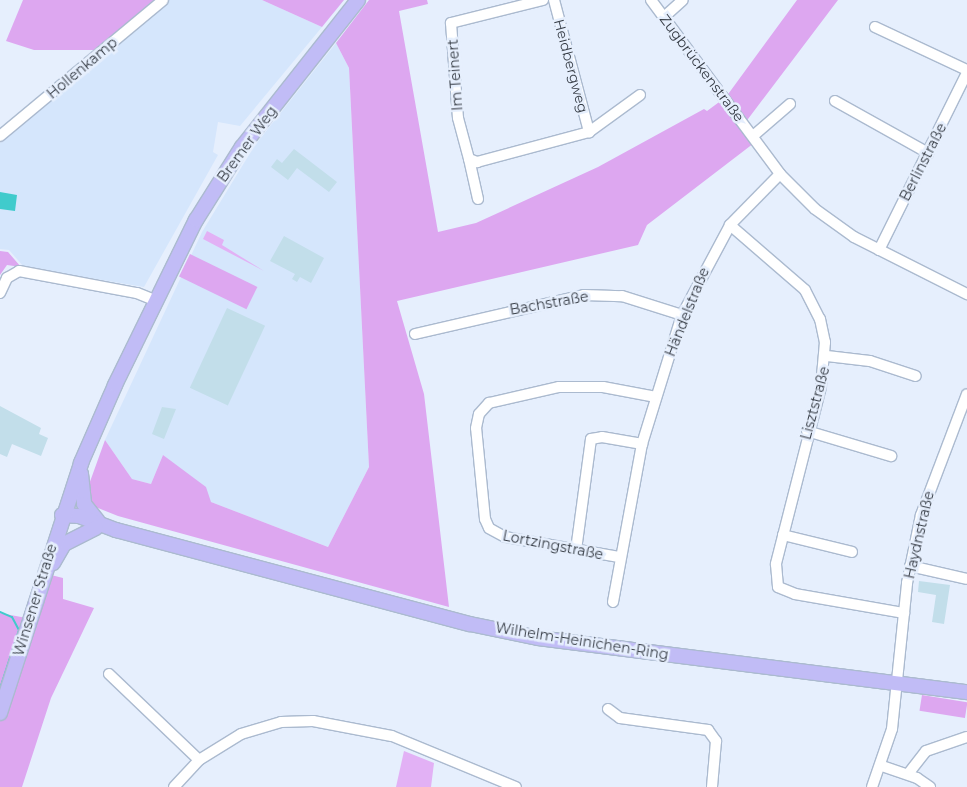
<!DOCTYPE html>
<meta charset="utf-8">
<style>
body{margin:0}
#map{position:relative;width:967px;height:787px;overflow:hidden;background:#e6effd;font-family:Montserrat,sans-serif}
div>[style]{position:absolute}
.built>*{inset:0;background:#d5e6fc}
.green>*{inset:0;background:#e2b1f5}
.forest>*{inset:0;background:#dda7f0;transform-origin:0 0}
.water>*{inset:0;background:#40cbcc}
.stream>*{height:2px;margin:-1px;padding:0 1px;transform-origin:1px;border-radius:1px;background:#40cbcc}
.building>*{inset:0;background:#c2deea;transform-origin:0 0}
.roads{filter:drop-shadow(1px 0 #abbacf) drop-shadow(-1px 0 #abbacf) drop-shadow(0 1px #abbacf) drop-shadow(0 -1px #abbacf)}
.minor>*{height:10px;margin:-5px;padding:0 5px;transform-origin:5px;border-radius:5px;background:#fff}
.major>*{height:14px;margin:-7px;padding:0 7px;transform-origin:7px;border-radius:7px;background:#c1bcf6}
span{translate:-50% -50%;white-space:nowrap;text-align:center;line-height:1.15;-webkit-text-stroke:5px #e6effd;paint-order:stroke}
.street-label{font-size:14px;color:#363c45}
</style>
<div id="map">
<div class="built">
<i style="clip-path:polygon(169px 0,262px 0,322px 27px,240px 126px,218px 122px,213px 152px,218px 155px,144px 287px,24px 267px,9px 250px,0 249px,0 143px)"></i>
<i style="clip-path:polygon(336px 43px,349px 68px,369px 467px,328px 547px,211px 502px,163px 455px,151px 484px,132px 479px,105px 440px,202px 232px,255px 145px)"></i>
</div>
<div class="green">
<i style="clip-path:polygon(207px 231px,224px 240px,222px 245px,264px 271px,203px 239px)"></i>
<i style="clip-path:polygon(404px 751px,434px 763px,431px 787px,396px 787px)"></i>
</div>
<div class="forest">
<i style="clip-path:polygon(23px 0,154px 0,95px 50px,34px 50px,6px 41px)"></i>
<i style="clip-path:polygon(262px 0,344px 0,322px 27px)"></i>
<i style="clip-path:polygon(369px 0,427px 0,428px 4px,399px 11px,438px 232px,476px 223px,598px 167px,704px 109px,707px 111px,726px 97px,797px 0,838px 0,745px 123px,758px 140px,647px 225px,638px 245px,397px 301px,424px 394px,449px 607px,118px 516px,93px 506px,87px 490px,105px 440px,132px 479px,151px 484px,163px 455px,206px 487px,211px 502px,328px 547px,369px 467px,349px 68px,336px 43px)"></i>
<i style="clip-path:polygon(0 251px,8px 252px,21px 267px,7px 265px,0 275px)"></i>
<i style="left:190px;top:254px;width:75px;height:25px;rotate:26deg"></i>
<i style="clip-path:polygon(51px 575px,63px 578px,63px 599px,94px 608px,51px 698px,22px 787px,0 787px,0 613px,37px 620px)"></i>
<i style="left:922px;top:695px;width:46px;height:16px;rotate:9deg"></i>
</div>
<div class="water">
<i style="clip-path:polygon(0 192px,17px 195px,15px 211px,0 209px)"></i>
</div>
<div class="stream">
<i style="left:0;top:612px;width:13px;rotate:23deg"></i>
<i style="left:12px;top:617px;width:15px;rotate:62deg"></i>
<i style="left:19px;top:630px;width:62px;rotate:107.9deg"></i>
</div>
<div class="building">
<i style="clip-path:polygon(294px 149px,337px 182px,329px 192px,297px 168px,288px 180px,271px 167px,277px 159px,282px 163px)"></i>
<i style="clip-path:polygon(284px 236px,324px 258px,311px 283px,300px 277px,297px 282px,292px 279px,295px 274px,270px 261px)"></i>
<i style="left:227px;top:308px;width:42px;height:88px;rotate:25deg"></i>
<i style="clip-path:polygon(0 406px,41px 428px,39px 434px,48px 438px,41px 456px,12px 444px,7px 457px,0 454px)"></i>
<i style="clip-path:polygon(162px 407px,176px 409px,164px 439px,152px 434px)"></i>
<i style="clip-path:polygon(919px 581px,950px 585px,944px 624px,932px 622px,936px 595px,918px 592px)"></i>
</div>
<div class="roads">
<div class="minor">
<i style="left:543px;top:0;width:95px;rotate:166deg"></i>
<i style="left:451px;top:23px;width:95px;rotate:85.8deg"></i>
<i style="left:458px;top:118px;width:42px;rotate:75deg"></i>
<i style="left:469px;top:159px;width:9px;rotate:21deg"></i>
<i style="left:477px;top:162px;width:116px;rotate:-15deg"></i>
<i style="left:589px;top:132px;width:63px;rotate:-36deg"></i>
<i style="left:554px;top:0;width:137px;rotate:75.1deg"></i>
<i style="left:651px;top:0;width:217px;rotate:53.4deg"></i>
<i style="left:780px;top:174px;width:49px;rotate:45deg"></i>
<i style="left:815px;top:209px;width:48px;rotate:35.7deg"></i>
<i style="left:854px;top:237px;width:127px;rotate:26.8deg"></i>
<i style="left:664px;top:17px;width:25px;rotate:-42deg"></i>
<i style="left:875px;top:27px;width:102px;rotate:25.1deg"></i>
<i style="left:835px;top:101px;width:107px;rotate:29.2deg"></i>
<i style="left:0;top:136px;width:212px;rotate:-39.8deg"></i>
<i style="left:753px;top:136px;width:49px;rotate:-40.9deg"></i>
<i style="left:469px;top:159px;width:41px;rotate:77.3deg"></i>
<i style="left:730px;top:225px;width:99px;rotate:40.9deg"></i>
<i style="left:805px;top:290px;width:33px;rotate:63deg"></i>
<i style="left:820px;top:319px;width:24px;rotate:78deg"></i>
<i style="left:825px;top:342px;width:45px;rotate:95.1deg"></i>
<i style="left:821px;top:387px;width:183px;rotate:104.3deg"></i>
<i style="left:776px;top:564px;width:23px;rotate:85deg"></i>
<i style="left:778px;top:587px;width:18px;rotate:22deg"></i>
<i style="left:795px;top:594px;width:111px;rotate:9.9deg"></i>
<i style="left:879px;top:250px;width:198px;rotate:-63.6deg"></i>
<i style="left:0;top:293px;width:17px;rotate:-65deg"></i>
<i style="left:7px;top:278px;width:14px;rotate:-30deg"></i>
<i style="left:19px;top:271px;width:120px;rotate:10.6deg"></i>
<i style="left:137px;top:293px;width:22px;rotate:22deg"></i>
<i style="left:415px;top:334px;width:173px;rotate:-13deg"></i>
<i style="left:584px;top:295px;width:38px;rotate:2deg"></i>
<i style="left:622px;top:296px;width:63px;rotate:17.6deg"></i>
<i style="left:827px;top:356px;width:43px;rotate:6.6deg"></i>
<i style="left:870px;top:361px;width:48px;rotate:18.1deg"></i>
<i style="left:807px;top:431px;width:88px;rotate:16.6deg"></i>
<i style="left:783px;top:535px;width:71px;rotate:13.8deg"></i>
<i style="left:576px;top:550px;width:112px;rotate:-82.3deg"></i>
<i style="left:591px;top:439px;width:11px;rotate:-10deg"></i>
<i style="left:602px;top:437px;width:41px;rotate:9.9deg"></i>
<i style="left:619px;top:557px;width:116px;rotate:-170deg"></i>
<i style="left:505px;top:537px;width:18px;rotate:-151deg"></i>
<i style="left:489px;top:528px;width:10px;rotate:-114deg"></i>
<i style="left:485px;top:519px;width:91px;rotate:-95.6deg"></i>
<i style="left:476px;top:428px;width:14px;rotate:-78deg"></i>
<i style="left:479px;top:414px;width:15px;rotate:-48deg"></i>
<i style="left:489px;top:403px;width:72px;rotate:-12.9deg"></i>
<i style="left:559px;top:387px;width:44px"></i>
<i style="left:603px;top:387px;width:54px;rotate:10.7deg"></i>
<i style="left:910px;top:566px;width:58px;rotate:12.8deg"></i>
<i style="left:613px;top:602px;width:161px;rotate:-79.6deg"></i>
<i style="left:642px;top:444px;width:135px;rotate:-72.8deg"></i>
<i style="left:682px;top:315px;width:102px;rotate:-61.9deg"></i>
<i style="left:730px;top:225px;width:71px;rotate:-45.6deg"></i>
<i style="left:109px;top:674px;width:124px;rotate:43.7deg"></i>
<i style="left:608px;top:709px;width:15px;rotate:37deg"></i>
<i style="left:620px;top:718px;width:89px;rotate:7.8deg"></i>
<i style="left:708px;top:730px;width:14px;rotate:54deg"></i>
<i style="left:716px;top:741px;width:46px;rotate:95deg"></i>
<i style="left:882px;top:766px;width:37px;rotate:19deg"></i>
<i style="left:917px;top:778px;width:16px;rotate:35deg"></i>
<i style="left:908px;top:774px;width:29px;rotate:-52deg"></i>
<i style="left:926px;top:751px;width:43px;rotate:-18.9deg"></i>
<i style="left:174px;top:787px;width:37px;rotate:-47deg"></i>
<i style="left:199px;top:760px;width:49px;rotate:-31.8deg"></i>
<i style="left:241px;top:734px;width:42px;rotate:-16.7deg"></i>
<i style="left:281px;top:722px;width:32px;rotate:-2deg"></i>
<i style="left:313px;top:721px;width:80px;rotate:10.8deg"></i>
<i style="left:392px;top:736px;width:134px;rotate:22.4deg"></i>
<i style="left:872px;top:787px;width:61px;rotate:-71deg"></i>
<i style="left:892px;top:729px;width:147px;rotate:-84.1deg"></i>
<i style="left:907px;top:583px;width:69px;rotate:-78.4deg"></i>
<i style="left:921px;top:515px;width:129px;rotate:-69.2deg"></i>
</div>
<div class="major">
<i style="left:81px;top:474px;width:30px;rotate:84deg"></i>
<i style="left:84px;top:504px;width:22px;rotate:51deg"></i>
<i style="left:62px;top:515px;width:17px;rotate:3deg"></i>
<i style="left:79px;top:516px;width:40px;rotate:21deg"></i>
<i style="left:116px;top:530px;width:366px;rotate:14.9deg"></i>
<i style="left:470px;top:624px;width:69px;rotate:11.6deg"></i>
<i style="left:538px;top:638px;width:432px;rotate:7.2deg"></i>
<i style="left:53px;top:563px;width:22px;rotate:-60deg"></i>
<i style="left:64px;top:544px;width:36px;rotate:-27deg"></i>
<i style="left:0;top:713px;width:263px;rotate:-72deg"></i>
<i style="left:81px;top:463px;width:85px;rotate:-66.4deg"></i>
<i style="left:115px;top:385px;width:184px;rotate:-63.9deg"></i>
<i style="left:196px;top:220px;width:86px;rotate:-57.8deg"></i>
<i style="left:242px;top:147px;width:187px;rotate:-51.7deg"></i>
</div>
</div>
<div class="street-label">
<span style="left:571px;top:66px;rotate:75deg">Heidbergweg</span>
<span style="left:82px;top:68px;rotate:-40deg">Hollenkamp</span>
<span style="left:702px;top:68px;rotate:53deg">Zugbrückenstraße</span>
<span style="left:455px;top:75px;rotate:-94deg">Im Teinert</span>
<span style="left:247px;top:144px;rotate:-54deg">Bremer Weg</span>
<span style="left:923px;top:162px;rotate:-63deg">Berlinstraße</span>
<span style="left:549px;top:303px;rotate:-10deg">Bachstraße</span>
<span style="left:687px;top:312px;rotate:-68deg">Händelstraße</span>
<span style="left:815px;top:403px;rotate:-75deg">Lisztstraße</span>
<span style="left:919px;top:535px;rotate:-77deg">Haydnstraße</span>
<span style="left:553px;top:545px;rotate:11deg">Lortzingstraße</span>
<span style="left:35px;top:600px;rotate:-73deg">Winsener Straße</span>
<span style="left:582px;top:641px;rotate:9deg">Wilhelm-Heinichen-Ring</span>
</div>
</div>
